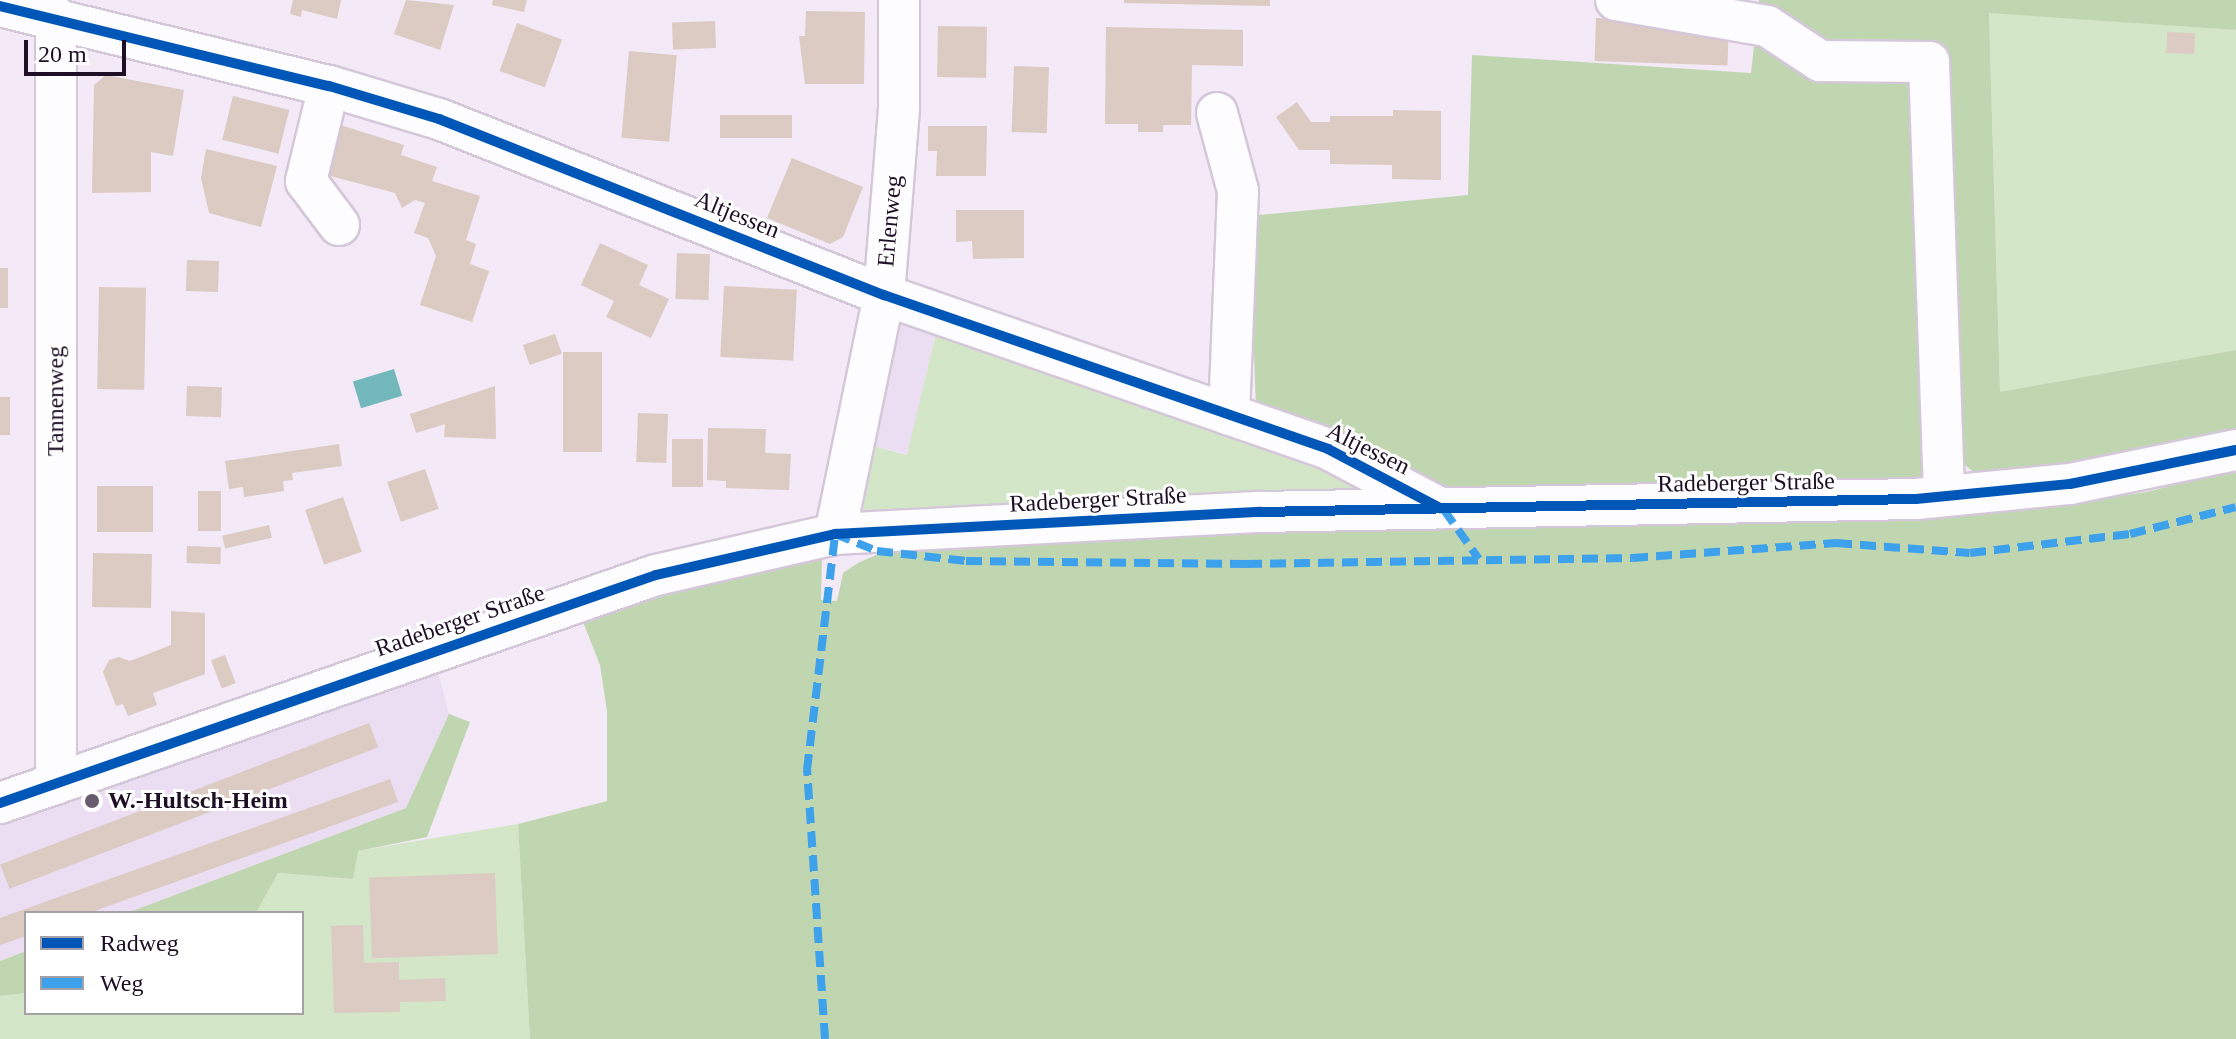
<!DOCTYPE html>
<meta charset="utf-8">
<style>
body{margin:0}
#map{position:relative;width:2236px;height:1039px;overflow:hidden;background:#f3e9f7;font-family:Georgia,serif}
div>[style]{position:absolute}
.built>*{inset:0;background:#ebddf2;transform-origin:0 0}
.green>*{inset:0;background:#d4e6c8}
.forest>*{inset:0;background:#c0d6b1}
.water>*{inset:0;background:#73b9bc;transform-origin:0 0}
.building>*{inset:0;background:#dbcbc2;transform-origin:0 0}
.roads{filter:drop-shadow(2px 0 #d4c7d9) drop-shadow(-2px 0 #d4c7d9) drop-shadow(0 2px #d4c7d9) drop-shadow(0 -2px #d4c7d9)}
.minor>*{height:40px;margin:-20px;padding:0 20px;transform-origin:20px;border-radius:20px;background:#fdfcfe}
.quiet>*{height:8px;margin-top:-4px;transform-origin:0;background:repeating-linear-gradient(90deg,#3da1eb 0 16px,transparent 0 24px)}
.cycleway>*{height:10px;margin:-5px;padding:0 5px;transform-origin:5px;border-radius:5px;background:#0057b8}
.dots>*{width:22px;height:22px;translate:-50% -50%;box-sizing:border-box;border:4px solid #fff;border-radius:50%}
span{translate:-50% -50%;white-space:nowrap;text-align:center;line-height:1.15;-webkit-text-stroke:6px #fff;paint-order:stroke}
.street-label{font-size:24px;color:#1f0f26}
.poi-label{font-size:24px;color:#1f0f26;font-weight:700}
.left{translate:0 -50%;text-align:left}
.legend{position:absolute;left:24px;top:911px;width:280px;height:104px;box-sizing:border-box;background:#fff;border:2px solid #a59fa8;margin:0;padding:10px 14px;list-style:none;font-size:24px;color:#1f0f26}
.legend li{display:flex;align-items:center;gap:16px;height:40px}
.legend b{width:40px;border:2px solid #a59fa8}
.scale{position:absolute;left:24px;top:40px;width:102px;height:36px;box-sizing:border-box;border:4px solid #1f0f26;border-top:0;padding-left:10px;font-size:24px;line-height:28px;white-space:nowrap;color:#1f0f26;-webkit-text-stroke:6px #fff;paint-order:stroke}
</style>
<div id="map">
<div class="built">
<i style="left:888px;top:318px;width:50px;height:128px;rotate:13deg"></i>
<i style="clip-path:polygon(437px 669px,449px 714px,406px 808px,127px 913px,26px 913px,26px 951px,0 961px,0 827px)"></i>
</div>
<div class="green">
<i style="clip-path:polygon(1989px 12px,2236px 30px,2236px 350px,2000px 393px)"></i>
<i style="clip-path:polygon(937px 329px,1361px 480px,1367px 493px,865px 510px,853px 503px,862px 443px,907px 455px)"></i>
<i style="clip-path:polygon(518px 824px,530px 1039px,0 1039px,0 996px,26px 993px,26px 1013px,302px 1013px,302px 913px,256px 913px,278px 873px,352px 879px,357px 851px)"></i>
</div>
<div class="forest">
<i style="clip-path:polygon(1759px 0,2236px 0,2236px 30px,1989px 13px,2000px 392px,2236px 350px,2236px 432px,2070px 466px,1976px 474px,1958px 459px,1933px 477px,1447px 494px,1256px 408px,1249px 216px,1468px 195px,1472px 55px,1751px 73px)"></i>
<i style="clip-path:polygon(2236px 469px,2236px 1039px,530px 1039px,518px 824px,607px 801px,607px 711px,600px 665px,581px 617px,656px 593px,822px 556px,821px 600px,837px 601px,843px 573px,858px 563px,892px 548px,969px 540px,2073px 502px,2147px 492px)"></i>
<i style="clip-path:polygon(449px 714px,470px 722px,427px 837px,358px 851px,353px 879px,278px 873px,256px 913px,127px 913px,406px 808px)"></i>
<i style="clip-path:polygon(26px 951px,26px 993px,0 996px,0 961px)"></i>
</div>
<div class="water">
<i style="left:394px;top:369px;width:28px;height:43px;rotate:73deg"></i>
</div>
<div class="building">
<i style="clip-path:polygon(293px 0,341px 0,337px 19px,302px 10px,301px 17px,290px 14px)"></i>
<i style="clip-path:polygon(406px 0,454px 5px,440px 50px,394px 34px)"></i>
<i style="clip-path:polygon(493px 0,527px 0,524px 12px,492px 5px)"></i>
<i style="clip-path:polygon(1124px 0,1270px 0,1270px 6px,1124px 3px)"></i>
<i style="clip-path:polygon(806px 11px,865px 12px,864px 84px,805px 84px,799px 36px,805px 36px)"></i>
<i style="left:1596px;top:18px;width:133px;height:43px;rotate:2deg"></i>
<i style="left:715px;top:21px;width:27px;height:43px;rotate:88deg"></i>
<i style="left:517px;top:23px;width:48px;height:51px;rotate:20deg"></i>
<i style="left:938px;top:26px;width:49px;height:51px;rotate:1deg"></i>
<i style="clip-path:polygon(1106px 27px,1243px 30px,1243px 66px,1192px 65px,1191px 125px,1163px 125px,1163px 132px,1138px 132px,1138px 124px,1105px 124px)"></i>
<i style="left:2167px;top:32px;width:28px;height:21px;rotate:2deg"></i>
<i style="left:629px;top:51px;width:48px;height:87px;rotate:5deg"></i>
<i style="left:1014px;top:66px;width:35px;height:66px;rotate:2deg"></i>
<i style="clip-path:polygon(106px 75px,184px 90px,173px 156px,151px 152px,151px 192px,92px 193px,94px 85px)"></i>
<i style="left:233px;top:96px;width:58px;height:45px;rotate:14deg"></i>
<i style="clip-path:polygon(1297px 102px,1311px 122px,1330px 122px,1330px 116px,1393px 116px,1393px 110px,1441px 111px,1441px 180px,1392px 179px,1392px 165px,1330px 164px,1330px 150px,1299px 150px,1276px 117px)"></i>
<i style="left:720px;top:115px;width:72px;height:23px"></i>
<i style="clip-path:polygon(334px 123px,404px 145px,401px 155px,437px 167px,432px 181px,480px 196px,466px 240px,476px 244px,470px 264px,489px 271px,472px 322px,420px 305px,436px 256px,428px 238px,414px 233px,425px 203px,415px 200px,402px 208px,395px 193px,319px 173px)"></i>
<i style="clip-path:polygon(928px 126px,987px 126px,986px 176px,936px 176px,937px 151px,928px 151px)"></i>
<i style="clip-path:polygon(206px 149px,277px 166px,261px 227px,209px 213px,201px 178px)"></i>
<i style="clip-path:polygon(792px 158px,863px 187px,843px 237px,830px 244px,767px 218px)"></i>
<i style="clip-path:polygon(956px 210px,1024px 210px,1024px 258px,973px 259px,972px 241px,956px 242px)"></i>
<i style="clip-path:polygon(600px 243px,648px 265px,639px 285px,669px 299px,651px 338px,606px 317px,614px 301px,581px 285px)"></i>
<i style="left:677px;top:253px;width:33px;height:46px;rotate:2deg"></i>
<i style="left:187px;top:260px;width:32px;height:31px;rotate:2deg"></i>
<i style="left:0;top:268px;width:8px;height:40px"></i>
<i style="left:724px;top:286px;width:73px;height:71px;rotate:3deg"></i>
<i style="left:99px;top:287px;width:47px;height:102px;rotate:1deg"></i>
<i style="left:555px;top:334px;width:21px;height:34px;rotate:71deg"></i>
<i style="left:563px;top:352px;width:39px;height:100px"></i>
<i style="left:187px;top:386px;width:35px;height:30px;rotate:2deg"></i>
<i style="clip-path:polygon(495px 386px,496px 439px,444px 437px,445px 424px,416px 433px,410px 414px)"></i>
<i style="left:0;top:397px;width:10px;height:38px"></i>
<i style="left:638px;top:413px;width:30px;height:49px;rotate:2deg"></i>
<i style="clip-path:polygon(708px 428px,766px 429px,765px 453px,791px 454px,789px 490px,726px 488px,726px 481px,707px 480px)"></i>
<i style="left:672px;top:439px;width:31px;height:48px"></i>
<i style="clip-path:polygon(339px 444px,342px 466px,292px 473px,293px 480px,283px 481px,284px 491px,244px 497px,243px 487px,229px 489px,225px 461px)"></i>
<i style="left:425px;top:469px;width:42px;height:40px;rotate:71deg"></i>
<i style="left:97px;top:486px;width:56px;height:46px"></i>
<i style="left:198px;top:491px;width:23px;height:40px"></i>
<i style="left:343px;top:497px;width:58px;height:40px;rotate:71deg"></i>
<i style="left:269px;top:525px;width:13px;height:48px;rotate:77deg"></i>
<i style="left:187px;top:546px;width:34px;height:17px;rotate:2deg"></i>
<i style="left:93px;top:553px;width:59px;height:54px;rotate:1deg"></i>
<i style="clip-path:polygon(171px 611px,205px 613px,205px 674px,153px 693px,157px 705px,128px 716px,123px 704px,116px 706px,103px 672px,109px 660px,119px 657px,130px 661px,171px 645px)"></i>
<i style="left:225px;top:655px;width:30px;height:15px;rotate:69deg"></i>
<i style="left:369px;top:723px;width:26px;height:395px;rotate:69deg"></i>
<i style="clip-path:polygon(390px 779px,398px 802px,89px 913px,26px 913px,26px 936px,0 945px,0 918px)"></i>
<i style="left:495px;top:873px;width:81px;height:126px;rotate:88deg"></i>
<i style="clip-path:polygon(363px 925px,364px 963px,399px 962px,399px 980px,445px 978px,446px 1001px,400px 1002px,400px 1012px,334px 1013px,331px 926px)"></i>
</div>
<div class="roads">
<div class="minor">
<i style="left:1616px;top:0;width:153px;rotate:9.8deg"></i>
<i style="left:1767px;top:26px;width:64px;rotate:33.4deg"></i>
<i style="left:1820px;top:61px;width:109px;rotate:0.5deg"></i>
<i style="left:1929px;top:62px;width:434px;rotate:88deg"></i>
<i style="left:0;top:6px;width:339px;rotate:13.7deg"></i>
<i style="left:329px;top:86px;width:115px;rotate:16.7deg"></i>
<i style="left:439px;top:119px;width:479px;rotate:21.6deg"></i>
<i style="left:884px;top:295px;width:470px;rotate:19.1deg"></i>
<i style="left:1328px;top:449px;width:127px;rotate:27.8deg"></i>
<i style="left:329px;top:86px;width:98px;rotate:103.6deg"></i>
<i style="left:306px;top:181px;width:55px;rotate:53.1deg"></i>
<i style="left:1217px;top:113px;width:81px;rotate:74.9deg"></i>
<i style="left:1238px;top:191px;width:224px;rotate:92.3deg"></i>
<i style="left:835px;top:534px;width:244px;rotate:-78.4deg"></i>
<i style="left:884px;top:295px;width:188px;rotate:-85.4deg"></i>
<i style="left:899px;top:108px;width:108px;rotate:-90deg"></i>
<i style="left:56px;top:784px;width:767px;rotate:-90deg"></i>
<i style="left:0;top:803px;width:694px;rotate:-19.17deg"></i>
<i style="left:656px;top:575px;width:184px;rotate:-12.9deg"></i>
<i style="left:835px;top:534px;width:426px;rotate:-3deg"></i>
<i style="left:1260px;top:512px;width:656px;rotate:-1.14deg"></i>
<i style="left:1916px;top:499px;width:155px;rotate:-5.6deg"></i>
<i style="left:2070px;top:484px;width:169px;rotate:-11.6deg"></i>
</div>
</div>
<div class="quiet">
<i style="left:1444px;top:510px;width:60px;rotate:54.5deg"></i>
<i style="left:825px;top:1039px;width:270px;rotate:-93.8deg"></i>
<i style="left:807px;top:770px;width:238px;rotate:-83.2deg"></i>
<i style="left:835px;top:534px;width:45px;rotate:22deg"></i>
<i style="left:877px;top:551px;width:90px;rotate:6.4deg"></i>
<i style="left:966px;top:561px;width:280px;rotate:0.6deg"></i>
<i style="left:1246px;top:564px;width:386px;rotate:-0.9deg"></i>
<i style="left:1632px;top:558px;width:205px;rotate:-4.2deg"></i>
<i style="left:1836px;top:543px;width:134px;rotate:4.3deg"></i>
<i style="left:1970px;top:553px;width:161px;rotate:-6.8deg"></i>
<i style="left:2130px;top:534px;width:109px;rotate:-14.3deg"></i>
</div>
<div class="cycleway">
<i style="left:0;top:6px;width:339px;rotate:13.7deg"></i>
<i style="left:329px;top:86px;width:115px;rotate:16.7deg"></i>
<i style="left:439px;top:119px;width:479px;rotate:21.6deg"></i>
<i style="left:884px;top:295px;width:470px;rotate:19.1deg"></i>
<i style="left:1328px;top:449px;width:127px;rotate:27.8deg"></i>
<i style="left:0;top:803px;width:694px;rotate:-19.17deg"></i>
<i style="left:656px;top:575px;width:184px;rotate:-12.9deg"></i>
<i style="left:835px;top:534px;width:426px;rotate:-3deg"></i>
<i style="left:1260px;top:512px;width:656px;rotate:-1.14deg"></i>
<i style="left:1916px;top:499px;width:155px;rotate:-5.6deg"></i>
<i style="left:2070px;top:484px;width:169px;rotate:-11.6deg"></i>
</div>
<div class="dots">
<i style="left:92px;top:801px;background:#695b6f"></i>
</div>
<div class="street-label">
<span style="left:737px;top:215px;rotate:22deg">Altjessen</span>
<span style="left:890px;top:221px;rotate:-85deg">Erlenweg</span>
<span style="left:56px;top:401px;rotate:-90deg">Tannenweg</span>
<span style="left:1368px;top:449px;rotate:26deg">Altjessen</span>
<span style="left:1746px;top:483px;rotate:-1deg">Radeberger Straße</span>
<span style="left:1098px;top:500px;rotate:-3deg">Radeberger Straße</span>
<span style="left:460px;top:621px;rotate:-19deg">Radeberger Straße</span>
</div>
<div class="poi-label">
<span class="left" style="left:108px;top:801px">W.-Hultsch-Heim</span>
</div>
<ul class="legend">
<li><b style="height:10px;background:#0057b8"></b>Radweg</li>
<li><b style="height:10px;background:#3da1eb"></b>Weg</li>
</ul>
<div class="scale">20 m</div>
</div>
